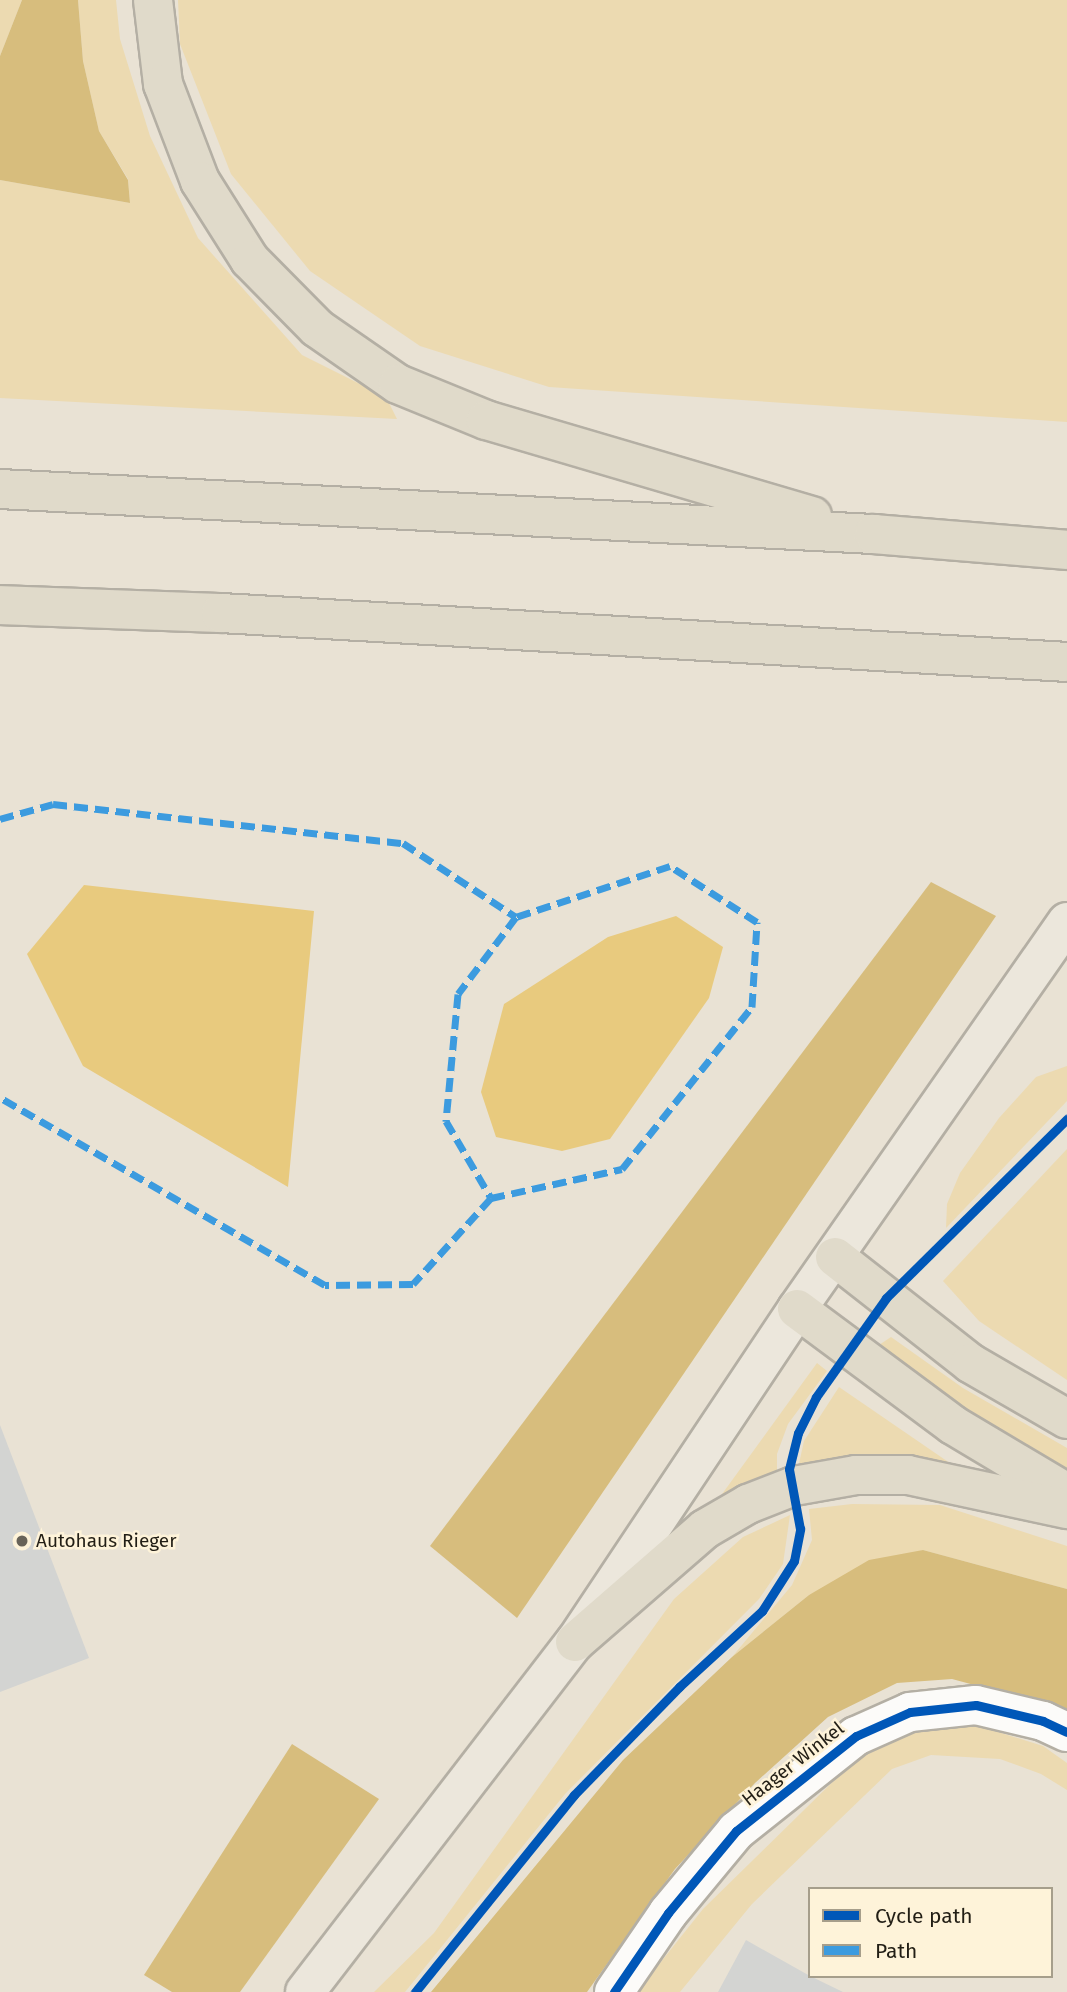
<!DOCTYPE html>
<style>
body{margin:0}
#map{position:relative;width:1067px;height:1992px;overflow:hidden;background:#e9e2d4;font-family:"Fira Sans",sans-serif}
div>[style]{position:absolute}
.green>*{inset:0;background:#ecdab1}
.forest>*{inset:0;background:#d7bd7d}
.water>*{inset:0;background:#e8ca7e}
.building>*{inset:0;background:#d3d4d2}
.roads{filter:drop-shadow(2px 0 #b4afa4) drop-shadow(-2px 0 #b4afa4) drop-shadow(0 2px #b4afa4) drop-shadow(0 -2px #b4afa4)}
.minor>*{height:38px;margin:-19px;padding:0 19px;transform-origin:19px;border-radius:19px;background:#fcfbf9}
.primary>*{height:38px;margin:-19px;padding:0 19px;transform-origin:19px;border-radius:19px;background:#ece7dc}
.motorway>*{height:38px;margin:-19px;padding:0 19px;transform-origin:19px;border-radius:19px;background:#e0daca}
.quiet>*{height:7px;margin-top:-3.5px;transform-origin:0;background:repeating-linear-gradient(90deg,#3c9bdf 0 14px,transparent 0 21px)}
.cycleway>*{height:9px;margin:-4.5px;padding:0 4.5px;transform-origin:4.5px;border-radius:4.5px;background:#0057b8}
.dots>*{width:19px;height:19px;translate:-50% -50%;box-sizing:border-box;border:4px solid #fef3d9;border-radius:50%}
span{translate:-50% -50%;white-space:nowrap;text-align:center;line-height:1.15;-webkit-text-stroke:5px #fef3d9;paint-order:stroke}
.poi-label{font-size:19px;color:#221e15}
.left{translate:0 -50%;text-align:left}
.street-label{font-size:19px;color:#221e15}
.legend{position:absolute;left:808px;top:1887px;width:245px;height:91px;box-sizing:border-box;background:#fef3d9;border:2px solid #a69e8b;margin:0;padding:9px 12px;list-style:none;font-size:21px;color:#221e15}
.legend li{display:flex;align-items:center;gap:14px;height:35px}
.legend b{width:35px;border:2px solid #a69e8b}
</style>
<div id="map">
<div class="green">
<i style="clip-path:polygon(0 0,22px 0,0 56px)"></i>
<i style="clip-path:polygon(78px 0,116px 0,120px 39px,150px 136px,198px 238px,302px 355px,386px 397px,397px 419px,0 398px,0 180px,130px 203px,128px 179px,99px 131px,83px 61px)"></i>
<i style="clip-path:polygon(178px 0,1067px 0,1067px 422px,549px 387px,420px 346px,310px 271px,231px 174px,180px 44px)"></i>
<i style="clip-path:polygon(1067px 1066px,1067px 1101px,946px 1228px,947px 1204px,960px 1173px,999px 1118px,1036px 1077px)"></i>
<i style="clip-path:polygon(1067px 1149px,1067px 1380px,979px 1321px,943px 1281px)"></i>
<i style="clip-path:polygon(891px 1337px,963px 1388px,1067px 1448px,1067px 1471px,952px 1407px,879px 1345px)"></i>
<i style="clip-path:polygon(817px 1363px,827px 1371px,788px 1424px,777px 1454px,777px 1473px,717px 1501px)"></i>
<i style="clip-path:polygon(839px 1387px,960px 1470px,798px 1468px,804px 1441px)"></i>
<i style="clip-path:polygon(852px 1504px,940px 1505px,1067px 1546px,1067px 1589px,923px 1550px,809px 1595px,732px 1657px,792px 1585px,812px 1540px,809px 1509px)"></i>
<i style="clip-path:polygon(790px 1515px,783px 1564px,759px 1599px,565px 1794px,405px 1992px,374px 1992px,434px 1933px,674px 1599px,743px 1537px)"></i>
<i style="clip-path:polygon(966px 1722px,1043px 1746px,1067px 1763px,1067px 1790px,1041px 1774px,1000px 1759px,931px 1755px,892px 1769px,752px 1904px,680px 1992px,637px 1992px,703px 1909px,857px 1758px,907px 1733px)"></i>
</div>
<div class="forest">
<i style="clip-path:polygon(22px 0,78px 0,83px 61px,99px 131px,128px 180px,130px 203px,0 180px,0 56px)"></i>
<i style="clip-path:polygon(931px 882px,996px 916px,517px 1618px,430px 1546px)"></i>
<i style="clip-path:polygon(923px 1550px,1067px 1589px,1067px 1710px,952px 1679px,897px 1683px,828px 1717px,755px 1783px,675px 1869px,587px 1992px,431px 1992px,623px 1760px,732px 1657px,809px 1595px,869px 1560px)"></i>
<i style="clip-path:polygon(292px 1744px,379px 1799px,240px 1992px,172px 1992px,144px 1975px)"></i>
</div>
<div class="water">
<i style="clip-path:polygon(84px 885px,314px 911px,288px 1187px,83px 1066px,27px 954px)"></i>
<i style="clip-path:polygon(676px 916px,723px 947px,709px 998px,610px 1139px,562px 1151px,496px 1137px,481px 1092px,504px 1004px,608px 937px)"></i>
</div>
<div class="building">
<i style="clip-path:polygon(0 1425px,89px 1658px,0 1692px)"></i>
<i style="clip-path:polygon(746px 1940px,810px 1976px,843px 1992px,718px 1992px)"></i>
</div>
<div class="roads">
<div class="minor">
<i style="left:614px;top:1992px;width:96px;rotate:-55.6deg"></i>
<i style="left:668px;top:1913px;width:107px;rotate:-50.3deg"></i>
<i style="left:736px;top:1831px;width:153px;rotate:-38.4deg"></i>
<i style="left:856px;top:1736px;width:59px;rotate:-24deg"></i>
<i style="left:910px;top:1712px;width:66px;rotate:-6.1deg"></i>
<i style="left:976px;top:1705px;width:69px;rotate:13.4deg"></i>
<i style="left:1043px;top:1721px;width:26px;rotate:25deg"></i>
</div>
<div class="primary">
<i style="left:305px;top:1992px;width:442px;rotate:-52.4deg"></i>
<i style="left:575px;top:1642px;width:400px;rotate:-56.3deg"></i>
<i style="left:797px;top:1309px;width:472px;rotate:-55.1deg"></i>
</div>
<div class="motorway">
<i style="left:153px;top:0;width:85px;rotate:83.2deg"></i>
<i style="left:163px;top:84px;width:104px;rotate:69.1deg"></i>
<i style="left:200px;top:181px;width:93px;rotate:57.7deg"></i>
<i style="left:250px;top:260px;width:95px;rotate:45.4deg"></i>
<i style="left:317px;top:328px;width:98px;rotate:34.7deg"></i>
<i style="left:398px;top:384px;width:95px;rotate:22.2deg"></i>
<i style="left:486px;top:420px;width:340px;rotate:16.4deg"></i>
<i style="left:0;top:489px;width:875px;rotate:2.95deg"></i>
<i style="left:874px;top:534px;width:194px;rotate:4.7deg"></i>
<i style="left:0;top:605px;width:221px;rotate:2.1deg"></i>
<i style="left:221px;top:613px;width:847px;rotate:3.31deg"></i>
<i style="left:835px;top:1257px;width:172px;rotate:38.1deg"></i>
<i style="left:970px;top:1363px;width:112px;rotate:30deg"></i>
<i style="left:797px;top:1309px;width:194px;rotate:36.6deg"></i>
<i style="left:953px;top:1425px;width:133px;rotate:30.8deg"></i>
<i style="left:575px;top:1642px;width:172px;rotate:-41deg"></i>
<i style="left:705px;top:1529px;width:50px;rotate:-30.2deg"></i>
<i style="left:748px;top:1504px;width:49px;rotate:-21.4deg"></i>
<i style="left:794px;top:1486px;width:63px;rotate:-10.1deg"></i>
<i style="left:856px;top:1475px;width:52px"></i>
<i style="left:908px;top:1475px;width:163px;rotate:12.1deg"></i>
</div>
</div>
<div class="quiet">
<i style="left:0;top:819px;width:55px;rotate:-15.8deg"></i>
<i style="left:53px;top:804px;width:352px;rotate:6.4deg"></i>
<i style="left:403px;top:843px;width:135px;rotate:33.2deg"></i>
<i style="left:516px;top:917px;width:96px;rotate:127deg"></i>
<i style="left:458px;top:994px;width:128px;rotate:95.4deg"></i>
<i style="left:446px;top:1121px;width:89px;rotate:59.7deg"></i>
<i style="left:491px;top:1198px;width:116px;rotate:132.2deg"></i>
<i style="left:413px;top:1284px;width:88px;rotate:179.3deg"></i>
<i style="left:325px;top:1285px;width:375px;rotate:-150deg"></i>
<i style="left:491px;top:1198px;width:134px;rotate:-12.5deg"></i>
<i style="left:622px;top:1169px;width:208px;rotate:-51.3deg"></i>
<i style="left:752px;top:1007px;width:85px;rotate:-86.6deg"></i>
<i style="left:757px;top:922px;width:103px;rotate:-147.2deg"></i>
<i style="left:670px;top:866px;width:162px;rotate:161.7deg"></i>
</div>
<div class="cycleway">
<i style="left:415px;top:1992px;width:253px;rotate:-51.1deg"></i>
<i style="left:574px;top:1795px;width:151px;rotate:-45.8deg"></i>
<i style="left:679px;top:1687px;width:113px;rotate:-42.5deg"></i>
<i style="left:762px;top:1611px;width:59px;rotate:-57.4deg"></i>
<i style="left:794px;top:1561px;width:33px;rotate:-79deg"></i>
<i style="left:800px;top:1529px;width:61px;rotate:-100.4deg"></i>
<i style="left:789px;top:1469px;width:37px;rotate:-76deg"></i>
<i style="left:798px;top:1433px;width:40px;rotate:-63.4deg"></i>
<i style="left:816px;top:1397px;width:121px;rotate:-54.7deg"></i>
<i style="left:886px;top:1298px;width:255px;rotate:-44.7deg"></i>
<i style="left:614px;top:1992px;width:96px;rotate:-55.6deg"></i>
<i style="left:668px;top:1913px;width:107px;rotate:-50.3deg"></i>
<i style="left:736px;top:1831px;width:153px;rotate:-38.4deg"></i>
<i style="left:856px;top:1736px;width:59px;rotate:-24deg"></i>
<i style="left:910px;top:1712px;width:66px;rotate:-6.1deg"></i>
<i style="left:976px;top:1705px;width:69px;rotate:13.4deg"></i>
<i style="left:1043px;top:1721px;width:26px;rotate:25deg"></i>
</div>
<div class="dots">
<i style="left:22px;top:1541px;background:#686358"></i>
</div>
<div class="poi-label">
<span class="left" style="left:36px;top:1541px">Autohaus Rieger</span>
</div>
<div class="street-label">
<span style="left:793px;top:1764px;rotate:-38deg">Haager Winkel</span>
</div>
<ul class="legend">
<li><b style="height:9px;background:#0057b8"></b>Cycle path</li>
<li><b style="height:9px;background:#3c9bdf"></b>Path</li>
</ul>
</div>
